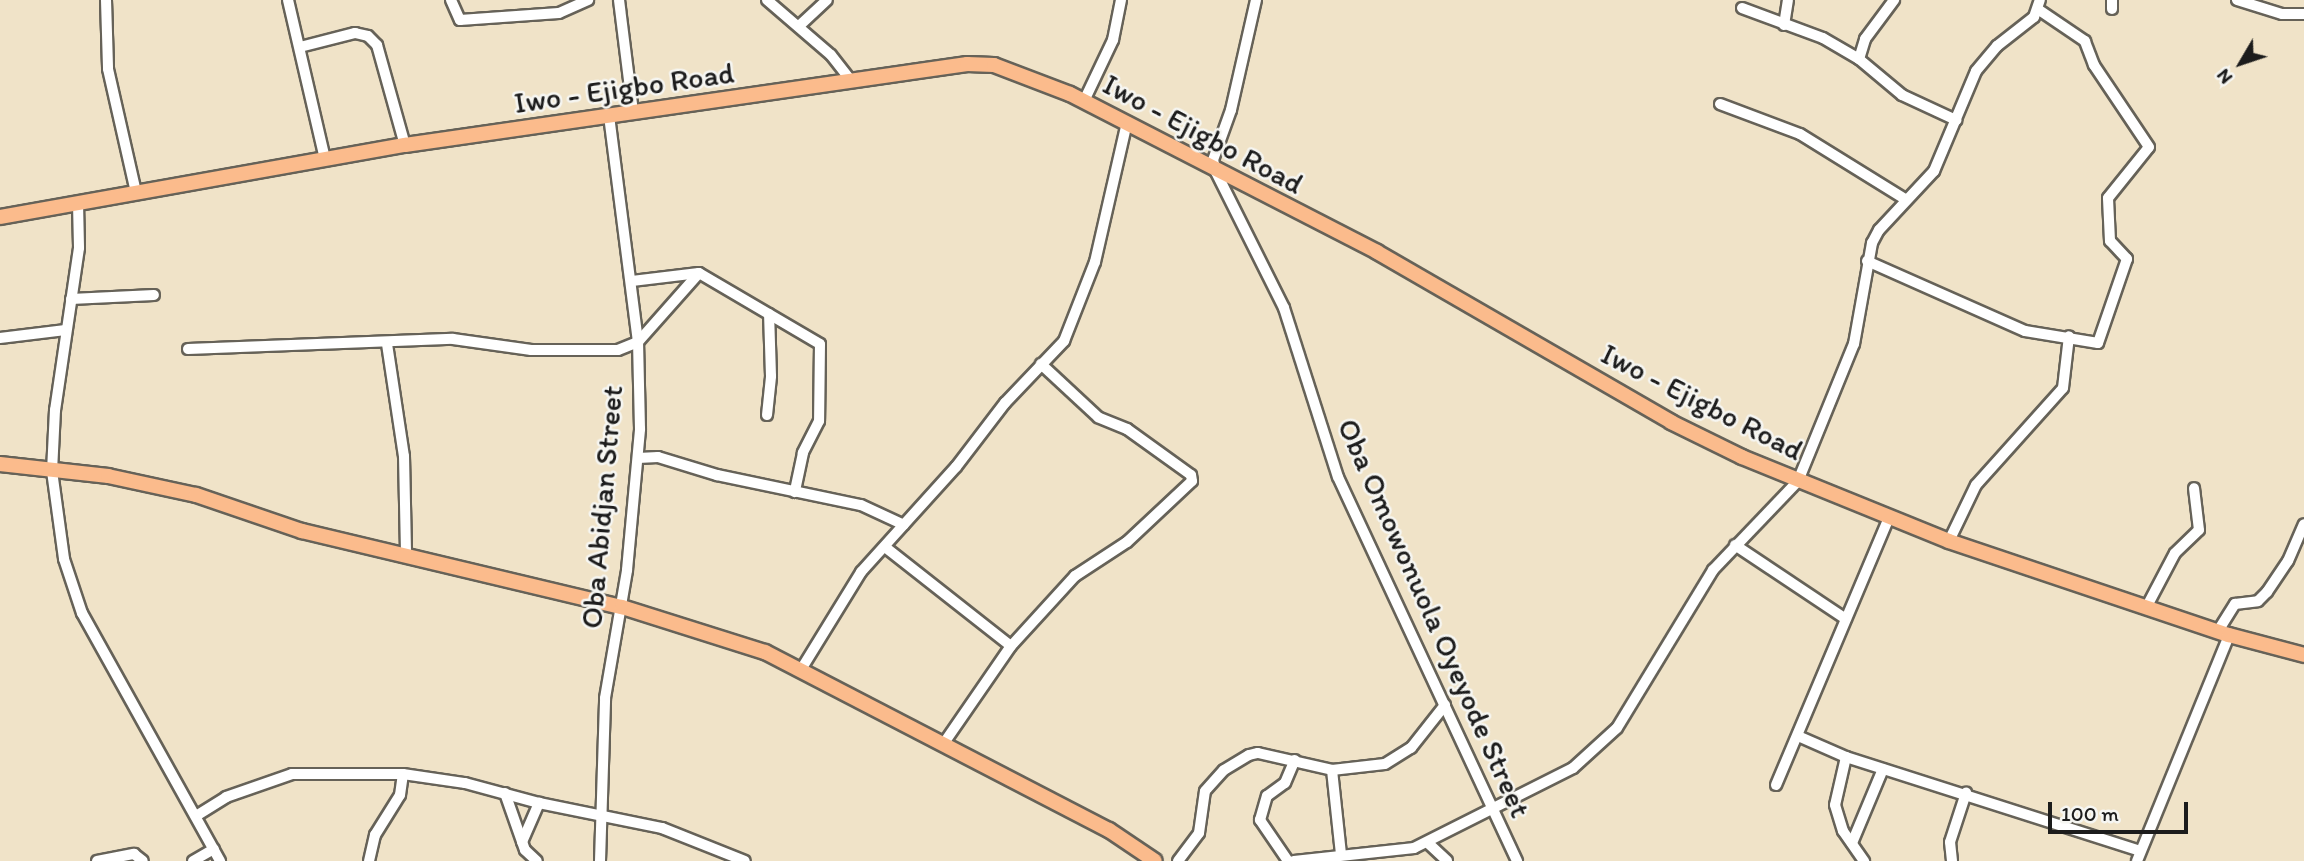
<!DOCTYPE html>
<style>
body{margin:0}
#map{position:relative;width:2304px;height:861px;overflow:hidden;background:#f0e3c8;font-family:Itim,sans-serif}
div>[style]{position:absolute}
.roads{filter:drop-shadow(2px 0 #666258) drop-shadow(-2px 0 #666258) drop-shadow(0 2px #666258) drop-shadow(0 -2px #666258)}
.minor>*{height:10px;margin:-5px;padding:0 5px;transform-origin:5px;border-radius:5px;background:#fff}
.major>*{height:14px;margin:-7px;padding:0 7px;transform-origin:7px;border-radius:7px;background:#fbbb8c}
span{translate:-50% -50%;white-space:nowrap;text-align:center;line-height:1.15;-webkit-text-stroke:5px #f6f6f2;paint-order:stroke}
.street-label{font-size:30px;color:#1c1c1c}
.north{position:absolute;left:2206px;top:28px;width:70px;height:70px;-webkit-text-stroke:5px #f6f6f2;paint-order:stroke;rotate:231deg;font-size:19px;font-weight:700;line-height:28px;text-align:center;color:#1c1c1c}
.north::after{content:'';display:block;margin:auto;width:24px;height:32px;background:#1c1c1c;clip-path:polygon(50% 0,100% 100%,50% 72%,0 100%)}
.scale{position:absolute;left:2048px;top:802px;width:140px;height:32px;box-sizing:border-box;border:4px solid #1c1c1c;border-top:0;padding-left:9px;font-size:21px;line-height:24px;white-space:nowrap;color:#1c1c1c;-webkit-text-stroke:5px #f6f6f2;paint-order:stroke}
</style>
<div id="map">
<div class="roads">
<div class="minor">
<i style="left:106px;top:0;width:69px;rotate:88.3deg"></i>
<i style="left:108px;top:69px;width:126px;rotate:77.2deg"></i>
<i style="left:288px;top:0;width:163px;rotate:76.9deg"></i>
<i style="left:451px;top:0;width:22px;rotate:66deg"></i>
<i style="left:460px;top:20px;width:99px;rotate:-4deg"></i>
<i style="left:559px;top:13px;width:32px;rotate:-24deg"></i>
<i style="left:619px;top:0;width:114px;rotate:82.9deg"></i>
<i style="left:767px;top:0;width:84px;rotate:40.7deg"></i>
<i style="left:831px;top:55px;width:34px;rotate:52deg"></i>
<i style="left:1256px;top:0;width:113px;rotate:102.8deg"></i>
<i style="left:1231px;top:110px;width:53px;rotate:109.8deg"></i>
<i style="left:1213px;top:160px;width:12px;rotate:76deg"></i>
<i style="left:1216px;top:172px;width:152px;rotate:63.4deg"></i>
<i style="left:1284px;top:308px;width:177px;rotate:72.3deg"></i>
<i style="left:1338px;top:477px;width:424px;rotate:65deg"></i>
<i style="left:2237px;top:0;width:47px;rotate:17.3deg"></i>
<i style="left:2282px;top:14px;width:22px"></i>
<i style="left:1742px;top:8px;width:86px;rotate:20.3deg"></i>
<i style="left:1823px;top:38px;width:42px;rotate:30.3deg"></i>
<i style="left:1859px;top:59px;width:56px;rotate:39.9deg"></i>
<i style="left:1902px;top:95px;width:60px;rotate:24.8deg"></i>
<i style="left:2112px;top:9px;width:9px;rotate:-90deg"></i>
<i style="left:1784px;top:25px;width:25px;rotate:-81deg"></i>
<i style="left:799px;top:26px;width:38px;rotate:-43deg"></i>
<i style="left:300px;top:47px;width:57px;rotate:-14.3deg"></i>
<i style="left:355px;top:33px;width:13px;rotate:13deg"></i>
<i style="left:368px;top:36px;width:13px;rotate:45deg"></i>
<i style="left:377px;top:45px;width:104px;rotate:74.4deg"></i>
<i style="left:1859px;top:59px;width:21px;rotate:-73deg"></i>
<i style="left:1865px;top:39px;width:49px;rotate:-53.4deg"></i>
<i style="left:1084px;top:101px;width:68px;rotate:-64.6deg"></i>
<i style="left:1113px;top:40px;width:41px;rotate:-78.7deg"></i>
<i style="left:1720px;top:104px;width:85px;rotate:20.6deg"></i>
<i style="left:1800px;top:134px;width:123px;rotate:31.8deg"></i>
<i style="left:78px;top:203px;width:45px;rotate:88.7deg"></i>
<i style="left:79px;top:248px;width:164px;rotate:98.4deg"></i>
<i style="left:55px;top:410px;width:61px;rotate:92.8deg"></i>
<i style="left:52px;top:471px;width:89px;rotate:82.2deg"></i>
<i style="left:64px;top:559px;width:57px;rotate:71.6deg"></i>
<i style="left:82px;top:613px;width:284px;rotate:60.9deg"></i>
<i style="left:1867px;top:261px;width:173px;rotate:23.9deg"></i>
<i style="left:2025px;top:331px;width:74px;rotate:9.3deg"></i>
<i style="left:2098px;top:343px;width:89px;rotate:-71deg"></i>
<i style="left:2127px;top:259px;width:25px;rotate:-133deg"></i>
<i style="left:2110px;top:241px;width:43px;rotate:-92.7deg"></i>
<i style="left:2108px;top:198px;width:65px;rotate:-51.2deg"></i>
<i style="left:2149px;top:147px;width:99px;rotate:-123.9deg"></i>
<i style="left:2094px;top:65px;width:26px;rotate:-111deg"></i>
<i style="left:2085px;top:41px;width:55px;rotate:-146deg"></i>
<i style="left:632px;top:281px;width:67px;rotate:-6.8deg"></i>
<i style="left:699px;top:273px;width:140px;rotate:30.4deg"></i>
<i style="left:820px;top:344px;width:77px;rotate:90.7deg"></i>
<i style="left:819px;top:421px;width:36px;rotate:117deg"></i>
<i style="left:803px;top:453px;width:40px;rotate:102deg"></i>
<i style="left:71px;top:299px;width:83px;rotate:-2.8deg"></i>
<i style="left:0;top:338px;width:66px;rotate:-6.9deg"></i>
<i style="left:387px;top:344px;width:113px;rotate:81.4deg"></i>
<i style="left:404px;top:456px;width:97px;rotate:88.8deg"></i>
<i style="left:188px;top:349px;width:265px;rotate:-2.2deg"></i>
<i style="left:453px;top:339px;width:79px;rotate:8deg"></i>
<i style="left:531px;top:350px;width:87px"></i>
<i style="left:618px;top:350px;width:22px;rotate:-22deg"></i>
<i style="left:638px;top:342px;width:92px;rotate:-48.5deg"></i>
<i style="left:767px;top:415px;width:39px;rotate:-84deg"></i>
<i style="left:771px;top:376px;width:62px;rotate:-91.8deg"></i>
<i style="left:638px;top:458px;width:20px;rotate:-3deg"></i>
<i style="left:658px;top:457px;width:62px;rotate:17deg"></i>
<i style="left:717px;top:475px;width:147px;rotate:11.8deg"></i>
<i style="left:861px;top:505px;width:47px;rotate:24.9deg"></i>
<i style="left:1949px;top:541px;width:62px;rotate:-64.3deg"></i>
<i style="left:1976px;top:485px;width:130px;rotate:-48.1deg"></i>
<i style="left:2063px;top:388px;width:52px;rotate:-83.4deg"></i>
<i style="left:1735px;top:545px;width:133px;rotate:33.7deg"></i>
<i style="left:885px;top:547px;width:160px;rotate:38.2deg"></i>
<i style="left:2146px;top:608px;width:62px;rotate:-62.2deg"></i>
<i style="left:2175px;top:553px;width:33px;rotate:-44deg"></i>
<i style="left:2199px;top:530px;width:42px;rotate:-96.8deg"></i>
<i style="left:2218px;top:631px;width:32px;rotate:-58deg"></i>
<i style="left:2235px;top:604px;width:23px;rotate:-7deg"></i>
<i style="left:2258px;top:601px;width:13px;rotate:-45deg"></i>
<i style="left:2267px;top:592px;width:37px;rotate:-56deg"></i>
<i style="left:2288px;top:561px;width:40px;rotate:-66.6deg"></i>
<i style="left:802px;top:668px;width:113px;rotate:-58.4deg"></i>
<i style="left:861px;top:572px;width:142px;rotate:-47.9deg"></i>
<i style="left:956px;top:467px;width:81px;rotate:-52.6deg"></i>
<i style="left:1005px;top:403px;width:86px;rotate:-46.4deg"></i>
<i style="left:1064px;top:341px;width:85px;rotate:-68.6deg"></i>
<i style="left:1095px;top:262px;width:144px;rotate:-77.1deg"></i>
<i style="left:1798px;top:736px;width:52px;rotate:23.6deg"></i>
<i style="left:1846px;top:757px;width:309px;rotate:17.7deg"></i>
<i style="left:944px;top:743px;width:118px;rotate:-55.4deg"></i>
<i style="left:1011px;top:646px;width:95px;rotate:-47.6deg"></i>
<i style="left:1075px;top:576px;width:62px;rotate:-33.2deg"></i>
<i style="left:1127px;top:542px;width:89px;rotate:-43.2deg"></i>
<i style="left:1192px;top:481px;width:6px;rotate:-99deg"></i>
<i style="left:1191px;top:475px;width:79px;rotate:-144.3deg"></i>
<i style="left:1127px;top:429px;width:31px;rotate:-158deg"></i>
<i style="left:1098px;top:417px;width:78px;rotate:-137.1deg"></i>
<i style="left:1846px;top:757px;width:49px;rotate:102.9deg"></i>
<i style="left:1835px;top:805px;width:27px;rotate:73deg"></i>
<i style="left:1843px;top:831px;width:37px;rotate:55deg"></i>
<i style="left:1332px;top:770px;width:84px;rotate:83.9deg"></i>
<i style="left:1776px;top:785px;width:290px;rotate:-67.1deg"></i>
<i style="left:505px;top:793px;width:60px;rotate:70.7deg"></i>
<i style="left:525px;top:850px;width:16px;rotate:43deg"></i>
<i style="left:196px;top:816px;width:36px;rotate:-32deg"></i>
<i style="left:226px;top:797px;width:70px;rotate:-19.2deg"></i>
<i style="left:292px;top:774px;width:111px"></i>
<i style="left:403px;top:774px;width:63px;rotate:8.3deg"></i>
<i style="left:465px;top:783px;width:77px;rotate:15.1deg"></i>
<i style="left:539px;top:803px;width:126px;rotate:11.5deg"></i>
<i style="left:662px;top:828px;width:89px;rotate:21.7deg"></i>
<i style="left:522px;top:842px;width:43px;rotate:-66.4deg"></i>
<i style="left:1428px;top:843px;width:26px;rotate:43deg"></i>
<i style="left:1852px;top:843px;width:80px;rotate:-67.3deg"></i>
<i style="left:97px;top:861px;width:38px;rotate:-11deg"></i>
<i style="left:134px;top:854px;width:11px;rotate:38deg"></i>
<i style="left:193px;top:861px;width:24px;rotate:-30deg"></i>
<i style="left:369px;top:861px;width:27px;rotate:-77deg"></i>
<i style="left:375px;top:835px;width:47px;rotate:-58deg"></i>
<i style="left:400px;top:795px;width:21px;rotate:-82deg"></i>
<i style="left:600px;top:861px;width:163px;rotate:-88.2deg"></i>
<i style="left:605px;top:698px;width:130px;rotate:-80.2deg"></i>
<i style="left:627px;top:570px;width:142px;rotate:-84.7deg"></i>
<i style="left:640px;top:429px;width:87px;rotate:-91.3deg"></i>
<i style="left:638px;top:342px;width:227px;rotate:-97.3deg"></i>
<i style="left:1178px;top:861px;width:35px;rotate:-53deg"></i>
<i style="left:1199px;top:833px;width:42px;rotate:-81.9deg"></i>
<i style="left:1205px;top:791px;width:28px;rotate:-48deg"></i>
<i style="left:1224px;top:770px;width:29px;rotate:-31deg"></i>
<i style="left:1249px;top:755px;width:9px;rotate:-13deg"></i>
<i style="left:1258px;top:753px;width:76px;rotate:12.9deg"></i>
<i style="left:1332px;top:770px;width:53px;rotate:-6.5deg"></i>
<i style="left:1385px;top:764px;width:31px;rotate:-32deg"></i>
<i style="left:1411px;top:748px;width:55px;rotate:-51.7deg"></i>
<i style="left:1288px;top:861px;width:50px;rotate:-124.3deg"></i>
<i style="left:1260px;top:820px;width:25px;rotate:-74deg"></i>
<i style="left:1267px;top:796px;width:22px;rotate:-36deg"></i>
<i style="left:1285px;top:783px;width:25px;rotate:-67deg"></i>
<i style="left:1294px;top:861px;width:121px;rotate:-6.2deg"></i>
<i style="left:1414px;top:848px;width:178px;rotate:-26.7deg"></i>
<i style="left:1573px;top:768px;width:59px;rotate:-42.3deg"></i>
<i style="left:1617px;top:728px;width:185px;rotate:-58.7deg"></i>
<i style="left:1713px;top:570px;width:123px;rotate:-46.3deg"></i>
<i style="left:1798px;top:481px;width:148px;rotate:-67.8deg"></i>
<i style="left:1854px;top:344px;width:103px;rotate:-79.9deg"></i>
<i style="left:1872px;top:243px;width:15px;rotate:-62deg"></i>
<i style="left:1879px;top:230px;width:81px;rotate:-47deg"></i>
<i style="left:1934px;top:171px;width:108px;rotate:-67.2deg"></i>
<i style="left:1976px;top:71px;width:33px;rotate:-50deg"></i>
<i style="left:1997px;top:46px;width:47px;rotate:-38.1deg"></i>
<i style="left:2034px;top:17px;width:18px;rotate:-71deg"></i>
<i style="left:1952px;top:861px;width:19px;rotate:-96deg"></i>
<i style="left:1950px;top:842px;width:52px;rotate:-71.9deg"></i>
<i style="left:2137px;top:861px;width:244px;rotate:-67.8deg"></i>
</div>
<div class="major">
<i style="left:0;top:217px;width:411px;rotate:-10.1deg"></i>
<i style="left:405px;top:145px;width:568px;rotate:-8.2deg"></i>
<i style="left:967px;top:64px;width:27px;rotate:2deg"></i>
<i style="left:994px;top:65px;width:81px;rotate:20.9deg"></i>
<i style="left:1070px;top:94px;width:345px;rotate:27.2deg"></i>
<i style="left:1377px;top:252px;width:340px;rotate:30deg"></i>
<i style="left:1671px;top:422px;width:79px;rotate:26.2deg"></i>
<i style="left:1742px;top:457px;width:223px;rotate:22.1deg"></i>
<i style="left:1949px;top:541px;width:295px;rotate:18.6deg"></i>
<i style="left:2229px;top:635px;width:78px;rotate:14.9deg"></i>
<i style="left:0;top:464px;width:109px;rotate:6.3deg"></i>
<i style="left:108px;top:476px;width:90px;rotate:12.2deg"></i>
<i style="left:196px;top:495px;width:112px;rotate:18.8deg"></i>
<i style="left:302px;top:531px;width:329px;rotate:13.4deg"></i>
<i style="left:622px;top:607px;width:150px;rotate:17.5deg"></i>
<i style="left:765px;top:652px;width:387px;rotate:27.4deg"></i>
<i style="left:1109px;top:830px;width:55px;rotate:34deg"></i>
</div>
</div>
<div class="street-label">
<span style="left:624px;top:88px;rotate:-8deg">Iwo - Ejigbo Road</span>
<span style="left:1203px;top:134px;rotate:28deg">Iwo - Ejigbo Road</span>
<span style="left:1702px;top:402px;rotate:27deg">Iwo - Ejigbo Road</span>
<span style="left:602px;top:507px;rotate:-85deg">Oba Abidjan Street</span>
<span style="left:1434px;top:618px;rotate:66deg">Oba Omowonuola Oyeyode Street</span>
</div>
<div class="north">N</div>
<div class="scale">100 m</div>
</div>
